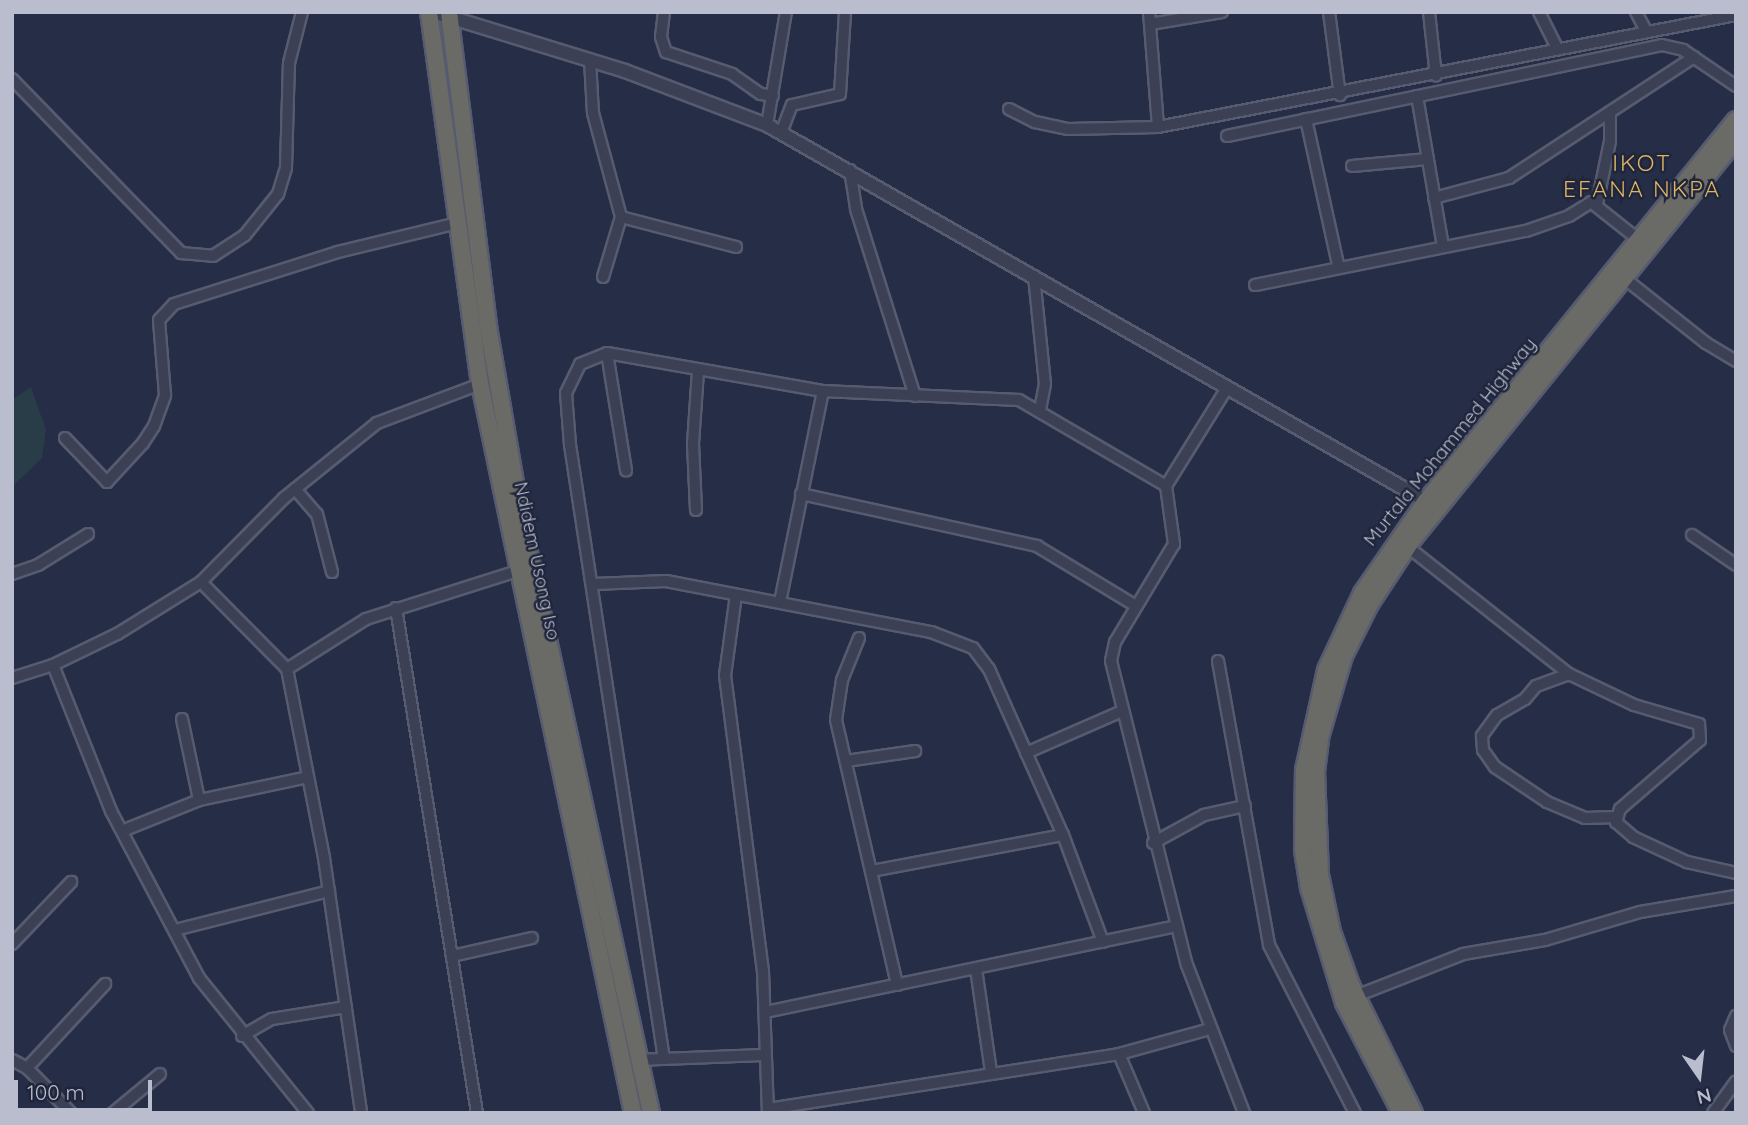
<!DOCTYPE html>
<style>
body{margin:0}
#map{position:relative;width:1748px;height:1125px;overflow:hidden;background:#262d46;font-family:Quicksand,sans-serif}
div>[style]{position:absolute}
.green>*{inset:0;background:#283d47}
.roads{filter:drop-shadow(2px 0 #575b70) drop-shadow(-2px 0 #575b70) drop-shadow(0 2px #575b70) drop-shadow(0 -2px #575b70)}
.minor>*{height:10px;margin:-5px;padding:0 5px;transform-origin:5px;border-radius:5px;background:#3b4055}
.tertiary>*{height:12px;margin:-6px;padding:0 6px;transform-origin:6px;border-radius:6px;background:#3b4055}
.trunk>*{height:16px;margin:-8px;padding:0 8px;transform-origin:8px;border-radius:8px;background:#6a6a66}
span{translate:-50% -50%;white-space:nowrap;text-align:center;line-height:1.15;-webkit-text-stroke:5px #1f253b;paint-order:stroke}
.street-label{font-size:19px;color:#b9bdce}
.quarter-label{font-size:23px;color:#ddb365;letter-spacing:2px}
.frame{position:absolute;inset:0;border:14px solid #b9bdce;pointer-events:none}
.north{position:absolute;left:1664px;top:1041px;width:70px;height:70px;-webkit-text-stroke:5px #1f253b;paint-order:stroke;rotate:166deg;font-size:19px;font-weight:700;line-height:28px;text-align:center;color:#b9bdce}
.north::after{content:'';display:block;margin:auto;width:24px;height:32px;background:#b9bdce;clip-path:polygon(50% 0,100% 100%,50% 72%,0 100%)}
.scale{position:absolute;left:14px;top:1080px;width:138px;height:32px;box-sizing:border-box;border:4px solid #b9bdce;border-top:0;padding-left:9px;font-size:21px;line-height:24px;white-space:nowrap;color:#b9bdce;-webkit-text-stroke:5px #1f253b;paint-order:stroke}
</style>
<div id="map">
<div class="green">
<i style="clip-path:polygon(31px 387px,46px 430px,42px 458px,12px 487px,12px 400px)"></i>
</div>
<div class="roads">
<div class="minor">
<i style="left:664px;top:12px;width:25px;rotate:97deg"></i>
<i style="left:661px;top:37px;width:16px;rotate:72deg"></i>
<i style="left:666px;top:52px;width:70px;rotate:18.4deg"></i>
<i style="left:732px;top:74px;width:35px;rotate:35deg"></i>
<i style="left:761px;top:94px;width:12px;rotate:9deg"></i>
<i style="left:1149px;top:12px;width:115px;rotate:85.5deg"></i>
<i style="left:1329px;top:12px;width:84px;rotate:82.5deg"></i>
<i style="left:1429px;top:12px;width:64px;rotate:83.8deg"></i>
<i style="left:1539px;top:12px;width:42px;rotate:63.4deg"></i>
<i style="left:1636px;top:12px;width:21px;rotate:62deg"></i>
<i style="left:1150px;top:24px;width:73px;rotate:-9.5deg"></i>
<i style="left:590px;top:60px;width:53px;rotate:86.8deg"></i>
<i style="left:593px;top:113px;width:108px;rotate:74.9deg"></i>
<i style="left:621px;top:217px;width:119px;rotate:14.6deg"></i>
<i style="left:12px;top:79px;width:243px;rotate:45.8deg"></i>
<i style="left:181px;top:253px;width:32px;rotate:5deg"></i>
<i style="left:213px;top:256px;width:38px;rotate:-33deg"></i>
<i style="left:245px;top:235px;width:53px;rotate:-51.2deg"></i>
<i style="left:278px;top:194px;width:27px;rotate:-73deg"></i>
<i style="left:286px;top:168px;width:105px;rotate:-88.4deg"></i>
<i style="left:289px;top:63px;width:53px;rotate:-75.7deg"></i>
<i style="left:1417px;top:96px;width:153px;rotate:80.2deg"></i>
<i style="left:1009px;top:109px;width:29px;rotate:27deg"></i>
<i style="left:1035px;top:122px;width:34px;rotate:12deg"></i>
<i style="left:1068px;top:129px;width:90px;rotate:-1.3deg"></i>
<i style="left:1158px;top:127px;width:589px;rotate:-10.97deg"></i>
<i style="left:1306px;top:119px;width:149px;rotate:77.6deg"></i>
<i style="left:767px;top:125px;width:115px;rotate:-80.5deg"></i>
<i style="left:781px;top:133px;width:30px;rotate:-69deg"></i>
<i style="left:792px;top:105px;width:49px;rotate:-12.9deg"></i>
<i style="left:840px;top:94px;width:82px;rotate:-86.5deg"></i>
<i style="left:1227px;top:136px;width:444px;rotate:-11.8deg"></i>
<i style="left:1662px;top:45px;width:22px;rotate:13deg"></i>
<i style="left:1683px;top:50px;width:64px;rotate:34.2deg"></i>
<i style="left:1352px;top:166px;width:76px;rotate:-5.3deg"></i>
<i style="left:850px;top:170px;width:39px;rotate:81deg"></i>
<i style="left:856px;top:209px;width:196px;rotate:72.5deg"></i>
<i style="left:1434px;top:198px;width:78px;rotate:-14.9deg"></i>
<i style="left:1509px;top:178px;width:221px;rotate:-33.2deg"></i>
<i style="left:1597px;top:204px;width:64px;rotate:-78.3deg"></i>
<i style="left:1610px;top:141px;width:29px;rotate:-90deg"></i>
<i style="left:1034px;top:276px;width:109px;rotate:84.2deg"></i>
<i style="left:1045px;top:384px;width:26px;rotate:101deg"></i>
<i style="left:603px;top:277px;width:63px;rotate:-73.3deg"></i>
<i style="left:1624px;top:278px;width:105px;rotate:38.4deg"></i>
<i style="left:1706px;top:343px;width:35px;rotate:31deg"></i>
<i style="left:1255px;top:285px;width:276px;rotate:-11.3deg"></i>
<i style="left:1526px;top:231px;width:46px;rotate:-19.2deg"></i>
<i style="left:1569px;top:216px;width:26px;rotate:-32deg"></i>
<i style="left:1591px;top:202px;width:61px;rotate:38.4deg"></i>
<i style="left:607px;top:353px;width:119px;rotate:80.8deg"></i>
<i style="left:1227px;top:388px;width:115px;rotate:121.9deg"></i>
<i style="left:1166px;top:486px;width:59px;rotate:82.1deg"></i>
<i style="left:1174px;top:544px;width:114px;rotate:121deg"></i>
<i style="left:1115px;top:642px;width:19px;rotate:102deg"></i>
<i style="left:1111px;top:661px;width:313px;rotate:76deg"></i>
<i style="left:1187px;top:965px;width:159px;rotate:68.9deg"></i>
<i style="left:65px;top:438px;width:61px;rotate:46.3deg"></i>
<i style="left:107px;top:482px;width:53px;rotate:-47.3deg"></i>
<i style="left:143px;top:443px;width:20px;rotate:-57deg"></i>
<i style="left:154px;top:426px;width:33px;rotate:-70deg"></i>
<i style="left:165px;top:395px;width:75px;rotate:-94.6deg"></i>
<i style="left:159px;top:320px;width:22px;rotate:-47deg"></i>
<i style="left:174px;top:304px;width:172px;rotate:-17.6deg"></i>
<i style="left:338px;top:252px;width:123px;rotate:-13.6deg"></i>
<i style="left:295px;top:489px;width:33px;rotate:49deg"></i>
<i style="left:317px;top:514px;width:60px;rotate:75.5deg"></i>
<i style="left:801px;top:494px;width:242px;rotate:12.4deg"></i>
<i style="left:1037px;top:546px;width:116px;rotate:31.2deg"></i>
<i style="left:696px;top:510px;width:66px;rotate:-92.6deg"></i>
<i style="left:693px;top:444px;width:73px;rotate:-86.1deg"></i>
<i style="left:1692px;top:535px;width:53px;rotate:34.3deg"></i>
<i style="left:1408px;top:547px;width:205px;rotate:38.3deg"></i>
<i style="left:1569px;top:674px;width:72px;rotate:25.5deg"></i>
<i style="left:1634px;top:705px;width:68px;rotate:16.3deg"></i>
<i style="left:1699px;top:724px;width:16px;rotate:86deg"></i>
<i style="left:1700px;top:740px;width:106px;rotate:139.2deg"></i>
<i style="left:1620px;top:809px;width:14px;rotate:107deg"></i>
<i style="left:1616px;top:822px;width:23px;rotate:41deg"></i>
<i style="left:1633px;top:837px;width:60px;rotate:24.8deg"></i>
<i style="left:1687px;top:862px;width:50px;rotate:12.7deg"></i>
<i style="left:12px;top:574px;width:28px;rotate:-19deg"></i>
<i style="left:38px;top:565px;width:59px;rotate:-31.8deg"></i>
<i style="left:201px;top:582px;width:122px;rotate:45.3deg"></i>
<i style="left:287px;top:669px;width:193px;rotate:78.9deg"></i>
<i style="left:324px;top:858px;width:258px;rotate:81.7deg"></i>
<i style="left:594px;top:584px;width:72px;rotate:-2.4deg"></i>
<i style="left:666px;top:581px;width:270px;rotate:10.9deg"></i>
<i style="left:931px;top:632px;width:45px;rotate:20.9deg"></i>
<i style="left:973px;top:648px;width:26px;rotate:53deg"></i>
<i style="left:989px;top:669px;width:182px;rotate:66deg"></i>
<i style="left:1063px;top:835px;width:114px;rotate:69.5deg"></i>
<i style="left:736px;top:595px;width:81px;rotate:97.8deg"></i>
<i style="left:725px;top:675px;width:298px;rotate:82.7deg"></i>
<i style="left:763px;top:971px;width:142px;rotate:88deg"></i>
<i style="left:780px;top:602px;width:215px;rotate:-78.5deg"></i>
<i style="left:396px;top:608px;width:511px;rotate:80.89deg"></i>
<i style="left:859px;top:638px;width:45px;rotate:112deg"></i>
<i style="left:842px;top:680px;width:40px;rotate:98.5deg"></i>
<i style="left:836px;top:720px;width:272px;rotate:77deg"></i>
<i style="left:1218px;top:661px;width:289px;rotate:79.8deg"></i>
<i style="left:1269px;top:945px;width:189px;rotate:62.9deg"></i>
<i style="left:53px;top:665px;width:157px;rotate:68.3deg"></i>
<i style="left:111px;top:811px;width:189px;rotate:62.2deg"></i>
<i style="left:199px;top:978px;width:174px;rotate:51.1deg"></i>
<i style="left:287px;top:669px;width:93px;rotate:-32.3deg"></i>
<i style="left:366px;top:619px;width:158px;rotate:-17.6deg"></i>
<i style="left:1569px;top:674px;width:35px;rotate:160deg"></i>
<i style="left:1536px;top:686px;width:17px;rotate:130deg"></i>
<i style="left:1525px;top:699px;width:32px;rotate:150deg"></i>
<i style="left:1497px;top:715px;width:26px;rotate:126deg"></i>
<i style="left:1482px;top:736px;width:14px;rotate:86deg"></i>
<i style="left:1483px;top:750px;width:21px;rotate:55deg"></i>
<i style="left:1495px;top:767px;width:63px;rotate:33.9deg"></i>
<i style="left:1547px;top:802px;width:41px;rotate:22.8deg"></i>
<i style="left:1585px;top:818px;width:31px;rotate:-2deg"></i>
<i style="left:12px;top:678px;width:43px;rotate:-17.6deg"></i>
<i style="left:53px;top:665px;width:71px;rotate:-25.8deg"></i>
<i style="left:117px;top:634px;width:99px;rotate:-31.8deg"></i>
<i style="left:201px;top:582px;width:118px;rotate:-45.3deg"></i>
<i style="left:284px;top:498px;width:119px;rotate:-38.9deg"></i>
<i style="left:377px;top:423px;width:110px;rotate:-20.7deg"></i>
<i style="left:182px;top:719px;width:83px;rotate:78.1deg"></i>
<i style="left:1026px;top:753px;width:105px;rotate:-23.6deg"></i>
<i style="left:846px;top:761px;width:70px;rotate:-8.2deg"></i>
<i style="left:122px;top:831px;width:83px;rotate:-21.9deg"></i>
<i style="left:199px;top:800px;width:111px;rotate:-11.9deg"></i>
<i style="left:1153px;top:843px;width:58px;rotate:-28.8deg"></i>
<i style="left:1204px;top:815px;width:42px;rotate:-12.4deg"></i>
<i style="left:872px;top:871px;width:194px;rotate:-10.7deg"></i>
<i style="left:175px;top:930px;width:159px;rotate:-14.2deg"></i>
<i style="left:12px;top:944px;width:86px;rotate:-46.4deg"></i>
<i style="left:452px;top:956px;width:82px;rotate:-12.7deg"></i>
<i style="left:976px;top:969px;width:104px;rotate:81.7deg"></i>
<i style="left:1356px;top:996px;width:115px;rotate:-21.4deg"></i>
<i style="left:1463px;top:954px;width:83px;rotate:-9.7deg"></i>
<i style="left:1545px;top:940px;width:99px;rotate:-16.4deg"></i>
<i style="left:1640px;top:912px;width:97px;rotate:-9.5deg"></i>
<i style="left:765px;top:1012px;width:421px;rotate:-11.8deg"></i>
<i style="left:1736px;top:1016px;width:15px;rotate:113deg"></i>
<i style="left:1730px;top:1030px;width:17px;rotate:69deg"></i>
<i style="left:242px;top:1036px;width:34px;rotate:-30deg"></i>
<i style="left:272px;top:1019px;width:75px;rotate:-9.2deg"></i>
<i style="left:1119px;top:1054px;width:64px;rotate:67deg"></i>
<i style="left:664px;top:1059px;width:621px;rotate:-98.7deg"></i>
<i style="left:570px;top:445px;width:52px;rotate:-94.4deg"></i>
<i style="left:566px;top:393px;width:32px;rotate:-64deg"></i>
<i style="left:580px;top:364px;width:29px;rotate:-22deg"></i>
<i style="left:607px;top:353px;width:219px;rotate:10deg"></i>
<i style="left:823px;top:391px;width:196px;rotate:2.6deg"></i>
<i style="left:1019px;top:400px;width:170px;rotate:30.3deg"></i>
<i style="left:12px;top:1060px;width:17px;rotate:28deg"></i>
<i style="left:27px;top:1068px;width:63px;rotate:45.6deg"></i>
<i style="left:637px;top:1060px;width:126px;rotate:-2.3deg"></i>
<i style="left:27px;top:1068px;width:115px;rotate:-47.1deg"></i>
<i style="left:768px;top:1109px;width:355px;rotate:-8.9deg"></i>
<i style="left:1119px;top:1054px;width:94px;rotate:-15.4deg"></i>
<i style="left:113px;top:1113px;width:61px;rotate:-39.7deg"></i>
<i style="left:1713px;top:1113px;width:39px;rotate:-54deg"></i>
</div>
<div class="tertiary">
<i style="left:433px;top:12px;width:201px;rotate:17.1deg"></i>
<i style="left:625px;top:71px;width:152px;rotate:20.8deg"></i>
<i style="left:767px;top:125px;width:759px;rotate:29.71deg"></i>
</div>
<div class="trunk">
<i style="left:429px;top:12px;width:375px;rotate:82.2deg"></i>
<i style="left:480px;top:384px;width:745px;rotate:78.15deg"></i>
<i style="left:449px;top:12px;width:322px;rotate:82.9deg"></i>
<i style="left:489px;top:332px;width:182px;rotate:80.2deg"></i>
<i style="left:520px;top:511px;width:616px;rotate:77.72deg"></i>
<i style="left:1401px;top:1113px;width:124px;rotate:-117.4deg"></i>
<i style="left:1344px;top:1003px;width:120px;rotate:-106.9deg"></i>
<i style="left:1309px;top:888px;width:39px;rotate:-99deg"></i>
<i style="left:1303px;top:849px;width:79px;rotate:-89.3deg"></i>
<i style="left:1304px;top:770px;width:102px;rotate:-77.6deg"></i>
<i style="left:1326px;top:670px;width:85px;rotate:-64.9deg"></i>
<i style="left:1362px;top:593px;width:112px;rotate:-55.2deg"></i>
<i style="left:1426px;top:501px;width:491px;rotate:-50.9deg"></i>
<i style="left:1414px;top:1113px;width:143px;rotate:-116.2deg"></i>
<i style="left:1351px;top:985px;width:56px;rotate:-109.7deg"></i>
<i style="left:1332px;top:932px;width:58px;rotate:-101.9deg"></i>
<i style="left:1320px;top:875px;width:103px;rotate:-92.2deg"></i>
<i style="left:1316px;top:772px;width:38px;rotate:-83deg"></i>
<i style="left:1321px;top:734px;width:81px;rotate:-73.6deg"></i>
<i style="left:1344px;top:656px;width:58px;rotate:-63.4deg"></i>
<i style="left:1370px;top:604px;width:73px;rotate:-56.7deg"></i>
<i style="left:1410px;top:543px;width:518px;rotate:-51.03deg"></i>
</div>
</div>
<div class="street-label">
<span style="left:1450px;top:442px;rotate:-51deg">Murtala Mohammed Highway</span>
<span style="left:537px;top:561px;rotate:78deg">Ndidem Usong Iso</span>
</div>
<div class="quarter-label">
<span style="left:1642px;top:176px">IKOT<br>EFANA NKPA</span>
</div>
<div class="frame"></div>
<div class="north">N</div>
<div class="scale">100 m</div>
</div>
